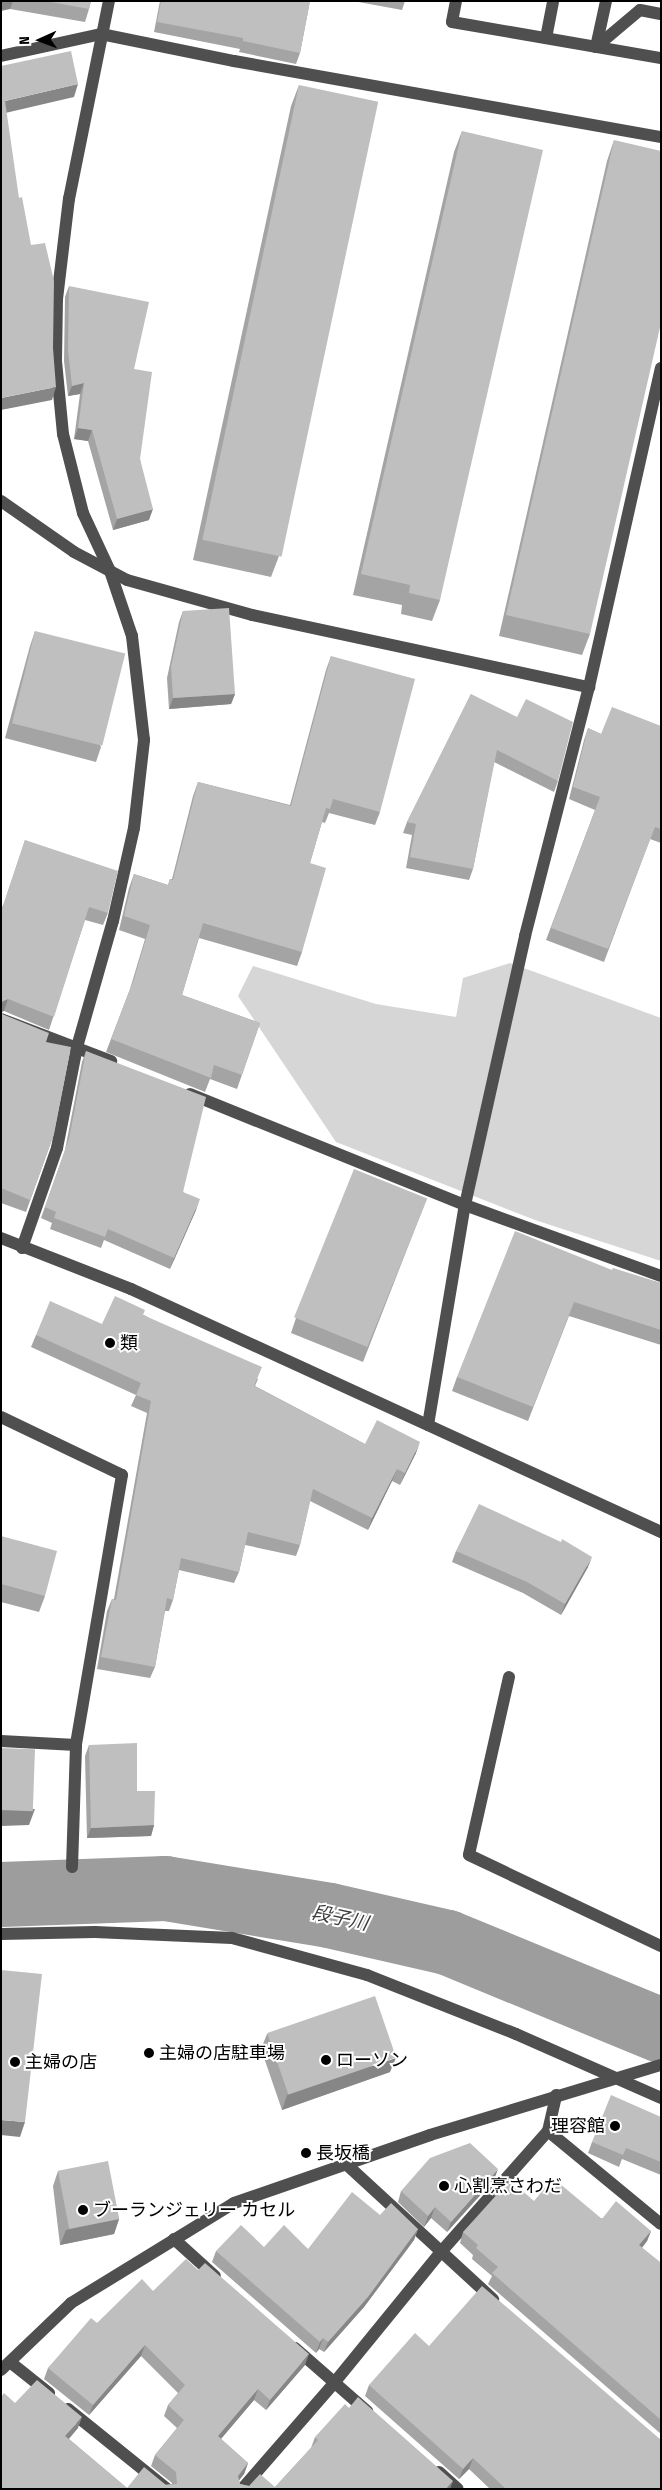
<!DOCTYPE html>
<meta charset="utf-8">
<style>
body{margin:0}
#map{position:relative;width:662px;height:2490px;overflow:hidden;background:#fff;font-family:"Fira Sans Condensed","Noto Sans JP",sans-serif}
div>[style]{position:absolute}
.green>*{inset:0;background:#d6d6d6}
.river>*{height:65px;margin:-32.5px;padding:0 32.5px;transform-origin:32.5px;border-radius:32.5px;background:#9d9d9d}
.minor>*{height:12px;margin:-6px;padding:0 6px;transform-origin:6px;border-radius:6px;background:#4f4f4f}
.wall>*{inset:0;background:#a4a4a4}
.shaded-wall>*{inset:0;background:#868686}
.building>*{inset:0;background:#bfbfbf;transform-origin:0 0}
.dots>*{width:14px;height:14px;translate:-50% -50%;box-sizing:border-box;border:2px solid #fff;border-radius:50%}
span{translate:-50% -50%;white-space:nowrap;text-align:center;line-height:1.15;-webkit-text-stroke:4px #fff;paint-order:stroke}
.poi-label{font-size:18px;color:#000}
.left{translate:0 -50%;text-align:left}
.right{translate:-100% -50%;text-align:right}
.water-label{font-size:19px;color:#3e3e3e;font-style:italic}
.frame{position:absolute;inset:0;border:2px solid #000;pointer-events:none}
.north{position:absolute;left:15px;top:15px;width:50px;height:50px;-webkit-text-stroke:4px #fff;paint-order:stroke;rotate:268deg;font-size:14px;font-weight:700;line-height:20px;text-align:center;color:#000}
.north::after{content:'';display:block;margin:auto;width:18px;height:22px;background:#000;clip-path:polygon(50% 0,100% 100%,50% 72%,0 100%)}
</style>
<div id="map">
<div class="green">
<i style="clip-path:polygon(510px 963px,661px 1018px,661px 1261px,535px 1220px,336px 1142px,238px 996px,253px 966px,376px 1004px,456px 1017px,463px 978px)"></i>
</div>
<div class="river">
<i style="left:1px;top:1894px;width:164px;rotate:-2.1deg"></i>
<i style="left:165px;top:1888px;width:166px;rotate:9.3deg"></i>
<i style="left:329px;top:1915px;width:121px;rotate:12.9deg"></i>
<i style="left:447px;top:1942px;width:231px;rotate:22.4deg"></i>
</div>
<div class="minor">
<i style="left:456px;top:1px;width:21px;rotate:101deg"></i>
<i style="left:452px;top:22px;width:212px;rotate:9.8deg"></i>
<i style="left:546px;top:38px;width:38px;rotate:-79deg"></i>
<i style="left:596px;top:47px;width:57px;rotate:-40.1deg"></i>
<i style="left:640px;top:10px;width:21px;rotate:11deg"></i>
<i style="left:596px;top:47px;width:47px;rotate:-77.7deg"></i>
<i style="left:1px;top:56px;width:102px;rotate:-12.4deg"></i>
<i style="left:101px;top:34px;width:136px;rotate:11.5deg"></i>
<i style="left:234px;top:61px;width:434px;rotate:10.1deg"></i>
<i style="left:1px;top:501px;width:89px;rotate:34.9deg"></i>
<i style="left:74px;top:552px;width:60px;rotate:27.8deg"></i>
<i style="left:127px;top:580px;width:130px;rotate:15.6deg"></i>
<i style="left:252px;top:615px;width:345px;rotate:12.1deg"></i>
<i style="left:589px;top:687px;width:327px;rotate:-77.3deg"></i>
<i style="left:1px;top:1019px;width:118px;rotate:20.9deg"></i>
<i style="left:190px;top:1094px;width:297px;rotate:22deg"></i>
<i style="left:465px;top:1205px;width:208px;rotate:19.9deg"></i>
<i style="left:1px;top:1238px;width:140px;rotate:21.4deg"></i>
<i style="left:131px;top:1289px;width:583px;rotate:24.63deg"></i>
<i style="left:22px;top:1248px;width:106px;rotate:-70.7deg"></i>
<i style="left:57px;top:1148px;width:103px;rotate:-78.8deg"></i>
<i style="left:77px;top:1047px;width:131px;rotate:-74.1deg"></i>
<i style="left:113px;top:921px;width:95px;rotate:-77.3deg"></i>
<i style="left:134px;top:828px;width:89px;rotate:-83.5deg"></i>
<i style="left:144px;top:740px;width:105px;rotate:-96.6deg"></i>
<i style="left:132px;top:636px;width:69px;rotate:-108.7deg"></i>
<i style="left:110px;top:571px;width:64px;rotate:-115deg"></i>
<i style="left:83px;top:513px;width:81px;rotate:-104.2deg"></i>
<i style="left:63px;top:434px;width:73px;rotate:-95.5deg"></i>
<i style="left:56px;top:361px;width:62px;rotate:-89.1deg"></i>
<i style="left:57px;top:299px;width:101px;rotate:-83.2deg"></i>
<i style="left:69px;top:199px;width:202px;rotate:-78.6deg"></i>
<i style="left:1px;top:1417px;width:134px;rotate:25.6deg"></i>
<i style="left:122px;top:1475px;width:274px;rotate:99.7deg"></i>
<i style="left:76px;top:1745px;width:75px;rotate:-176.9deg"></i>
<i style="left:428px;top:1425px;width:223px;rotate:-80.5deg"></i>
<i style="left:465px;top:1205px;width:276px;rotate:-77.4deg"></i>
<i style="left:525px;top:936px;width:257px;rotate:-75.6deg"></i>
<i style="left:509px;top:1677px;width:182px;rotate:102.7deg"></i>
<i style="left:469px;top:1855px;width:212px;rotate:25.4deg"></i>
<i style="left:72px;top:1867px;width:122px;rotate:-88.1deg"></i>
<i style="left:1px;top:1934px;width:94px;rotate:-1.2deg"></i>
<i style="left:95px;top:1932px;width:137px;rotate:2.5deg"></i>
<i style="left:232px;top:1938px;width:140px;rotate:15.3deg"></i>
<i style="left:367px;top:1975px;width:160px;rotate:21.6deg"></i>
<i style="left:516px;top:2034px;width:158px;rotate:23.8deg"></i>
<i style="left:548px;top:2131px;width:146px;rotate:39.5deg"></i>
<i style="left:346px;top:2164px;width:200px;rotate:42.6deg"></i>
<i style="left:174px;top:2239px;width:55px;rotate:42.1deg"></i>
<i style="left:295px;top:2348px;width:96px;rotate:41.2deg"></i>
<i style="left:10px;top:2362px;width:50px;rotate:38.5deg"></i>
<i style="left:1px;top:2370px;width:97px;rotate:-43.7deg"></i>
<i style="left:71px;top:2303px;width:191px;rotate:-31.5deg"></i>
<i style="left:234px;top:2203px;width:207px;rotate:-19.1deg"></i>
<i style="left:430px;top:2135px;width:241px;rotate:-16.9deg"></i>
<i style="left:68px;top:2409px;width:127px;rotate:38.9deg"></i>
<i style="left:439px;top:2472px;width:25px;rotate:42deg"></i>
<i style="left:242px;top:2489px;width:140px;rotate:-49deg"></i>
<i style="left:334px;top:2383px;width:168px;rotate:-50.8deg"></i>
<i style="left:440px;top:2253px;width:163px;rotate:-48.5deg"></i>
<i style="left:548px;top:2131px;width:37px;rotate:-77deg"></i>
</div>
<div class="wall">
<i style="clip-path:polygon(1px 1px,91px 1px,89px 9px,85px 22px,10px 9px)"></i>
<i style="clip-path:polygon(160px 1px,310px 1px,300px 53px,296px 64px,239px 52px,240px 49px,154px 32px)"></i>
<i style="clip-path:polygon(353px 1px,405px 1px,402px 10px)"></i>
<i style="clip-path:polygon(299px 85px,279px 556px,271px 577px,193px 560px,291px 106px)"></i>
<i style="clip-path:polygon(462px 131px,440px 600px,432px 621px,401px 614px,402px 605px,353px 595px,454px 152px)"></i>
<i style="clip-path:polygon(614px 140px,590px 634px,582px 655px,499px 636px,607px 161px)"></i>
<i style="clip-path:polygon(69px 286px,134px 369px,140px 459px,149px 520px,113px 530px,88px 441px,74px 439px,80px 394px,68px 396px,64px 361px,65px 297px)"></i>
<i style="clip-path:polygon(183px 611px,235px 694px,231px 704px,169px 709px,167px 678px,179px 622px)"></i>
<i style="clip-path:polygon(35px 631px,101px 747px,96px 762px,5px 738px,30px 646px)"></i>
<i style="clip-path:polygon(331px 656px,380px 812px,375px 825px,329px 813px,325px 823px,322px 822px,310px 863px,302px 952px,297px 966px,199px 938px,182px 995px,260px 1023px,237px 1089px,210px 1079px,205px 1092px,106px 1052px,130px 989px,145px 939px,119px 930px,129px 888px,134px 874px,168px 885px,170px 879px,172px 879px,193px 796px,198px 782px,290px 805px,326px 670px)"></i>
<i style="clip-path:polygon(471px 694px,558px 781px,554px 792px,494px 762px,473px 869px,469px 880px,406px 868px,412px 835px,403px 833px,407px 822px)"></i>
<i style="clip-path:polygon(661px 726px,661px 843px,650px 839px,604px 962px,546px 940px,595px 810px,569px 799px,584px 740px,588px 728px,601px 734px)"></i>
<i style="clip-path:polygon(25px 840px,108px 913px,103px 925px,85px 920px,49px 1030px,4px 1011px,1px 1012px,2px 1014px,46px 1042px,54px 1134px,26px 1212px,1px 1203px,1px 906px,3px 906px)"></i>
<i style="clip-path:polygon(86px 1051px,196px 1210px,170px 1269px,104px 1240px,101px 1248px,50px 1229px,52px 1223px,41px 1218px,65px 1150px,82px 1062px)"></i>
<i style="clip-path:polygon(427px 1198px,363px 1362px,291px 1333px,296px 1318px)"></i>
<i style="clip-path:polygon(612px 1270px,661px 1283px,661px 1345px,569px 1316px,528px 1421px,452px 1391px,457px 1377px)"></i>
<i style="clip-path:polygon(144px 1315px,258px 1379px,255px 1386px,365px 1444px,416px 1453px,400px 1485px,392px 1481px,368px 1530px,310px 1501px,300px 1545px,296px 1556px,245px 1545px,239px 1572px,234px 1583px,179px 1570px,173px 1600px,169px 1611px,165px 1611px,155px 1667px,150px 1678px,97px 1669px,107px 1611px,112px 1599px,114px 1599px,147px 1413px,131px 1406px,136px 1395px,31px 1347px,36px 1335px,102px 1324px)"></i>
<i style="clip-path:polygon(1px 1536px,45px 1596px,39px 1612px,1px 1602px)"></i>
<i style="clip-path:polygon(456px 1551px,588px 1567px,561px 1615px,523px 1593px,452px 1562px)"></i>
<i style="clip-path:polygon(89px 1745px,137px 1791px,154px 1825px,151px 1836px,87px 1838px,85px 1756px)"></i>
<i style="clip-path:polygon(267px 2034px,390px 2072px,282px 2110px,261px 2049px)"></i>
<i style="clip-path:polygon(661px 2117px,661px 2175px,622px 2159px,619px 2167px,588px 2153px,592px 2142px)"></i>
<i style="clip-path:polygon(58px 2171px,119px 2219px,114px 2234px,60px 2245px,53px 2186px)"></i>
<i style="clip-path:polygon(494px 2180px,447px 2232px,431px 2218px,424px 2227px,398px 2202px,401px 2191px)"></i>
<i style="clip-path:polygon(534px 2201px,651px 2231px,647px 2241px,642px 2248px,661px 2263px,661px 2434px,488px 2284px,492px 2276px,472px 2259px,473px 2255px,460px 2243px,463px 2232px)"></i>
<i style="clip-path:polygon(380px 2215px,418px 2229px,414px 2240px,364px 2307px,324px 2352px,319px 2349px,316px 2353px,212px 2262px,216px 2251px,264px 2247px,308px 2249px)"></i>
<i style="clip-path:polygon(198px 2270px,305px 2365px,266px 2410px,254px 2400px,221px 2439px,248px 2463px,244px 2474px,239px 2480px,240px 2484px,249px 2486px,275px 2487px,311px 2448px,315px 2437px,450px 2489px,1px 2489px,15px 2403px,78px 2428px,69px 2439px,127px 2488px,172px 2484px,172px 2483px,151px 2466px,155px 2455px,177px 2428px,164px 2416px,168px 2405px,178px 2393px,141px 2356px,89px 2415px,44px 2379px,48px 2368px,97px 2323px,153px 2291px)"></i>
<i style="clip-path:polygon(429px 2346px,660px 2440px,661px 2489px,490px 2489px,469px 2469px,459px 2479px,365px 2396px,369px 2385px)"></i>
</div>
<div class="shaded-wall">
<i style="clip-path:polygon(1px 1px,13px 1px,10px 9px,1px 11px)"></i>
<i style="clip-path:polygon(78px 84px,74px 97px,1px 114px,5px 101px)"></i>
<i style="clip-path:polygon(84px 383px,80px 394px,68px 396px,72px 386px)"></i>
<i style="clip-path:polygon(56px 387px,52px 400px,1px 410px,1px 398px)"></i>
<i style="clip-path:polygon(78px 428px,92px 430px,88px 441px,74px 439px)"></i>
<i style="clip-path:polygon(153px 509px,149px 520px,113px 530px,117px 519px)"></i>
<i style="clip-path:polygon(235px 694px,231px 704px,169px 709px,173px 698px)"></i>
<i style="clip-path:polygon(8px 999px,4px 1011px,1px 1012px,1px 1002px)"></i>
<i style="clip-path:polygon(200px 1199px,196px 1210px,170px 1269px,174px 1258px)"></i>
<i style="clip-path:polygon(420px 1442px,416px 1453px,400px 1485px,405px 1473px)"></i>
<i style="clip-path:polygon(397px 1469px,392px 1481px,368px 1530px,372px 1518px)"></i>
<i style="clip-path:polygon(592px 1557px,588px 1567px,561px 1615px,565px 1604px)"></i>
<i style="clip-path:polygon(35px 1809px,29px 1825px,1px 1826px,1px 1810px)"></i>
<i style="clip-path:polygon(154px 1825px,151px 1836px,87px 1838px,91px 1828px)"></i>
<i style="clip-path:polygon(396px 2058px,390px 2072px,282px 2110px,287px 2095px)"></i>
<i style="clip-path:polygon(1px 2120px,25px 2122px,20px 2137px,1px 2135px)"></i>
<i style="clip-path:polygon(498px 2169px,494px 2180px,447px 2232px,451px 2222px)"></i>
<i style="clip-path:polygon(435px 2207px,431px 2218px,424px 2227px,428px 2216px)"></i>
<i style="clip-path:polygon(119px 2219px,114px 2234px,60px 2245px,66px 2230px)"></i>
<i style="clip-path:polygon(418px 2229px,414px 2240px,364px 2307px,324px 2352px,328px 2342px)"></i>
<i style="clip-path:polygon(651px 2231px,647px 2241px,635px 2256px,639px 2245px)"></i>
<i style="clip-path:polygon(323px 2338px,319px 2349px,316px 2353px,320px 2342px)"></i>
<i style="clip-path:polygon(145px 2345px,141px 2356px,89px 2415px,93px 2405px)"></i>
<i style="clip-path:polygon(309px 2354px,305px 2365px,266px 2410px,270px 2400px)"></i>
<i style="clip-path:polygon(258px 2389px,254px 2400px,214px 2447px,218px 2436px)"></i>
<i style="clip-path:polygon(82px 2417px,78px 2428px,61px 2447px,65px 2436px)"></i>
<i style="clip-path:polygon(473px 2458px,469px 2469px,459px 2479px,463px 2469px)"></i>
<i style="clip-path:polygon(248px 2463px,244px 2474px,234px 2487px,238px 2476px)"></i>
<i style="clip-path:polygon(453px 2481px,450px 2489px,446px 2489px)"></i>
</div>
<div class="building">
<i style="clip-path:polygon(45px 1px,91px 1px,89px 9px)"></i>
<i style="clip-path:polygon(161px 1px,310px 1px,300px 53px,243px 41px,243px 38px,157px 22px)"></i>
<i style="clip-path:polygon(71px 51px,78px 84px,5px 101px,19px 198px,22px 197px,31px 245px,45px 243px,54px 281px,53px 348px,56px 387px,1px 398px,1px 66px)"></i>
<i style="left:299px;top:85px;width:81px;height:465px;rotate:12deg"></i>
<i style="clip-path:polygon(462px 131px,543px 150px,440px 600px,409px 593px,410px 585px,361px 574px)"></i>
<i style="clip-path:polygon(614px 140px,661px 151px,661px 323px,590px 634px,506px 615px)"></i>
<i style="clip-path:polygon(69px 286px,149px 302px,134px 369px,152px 372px,140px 459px,153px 509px,117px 519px,92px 430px,78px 428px,84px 383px,72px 386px,68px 350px)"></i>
<i style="clip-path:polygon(229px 608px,235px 694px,173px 698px,171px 667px,183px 611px)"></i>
<i style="left:35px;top:631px;width:93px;height:95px;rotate:14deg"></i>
<i style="clip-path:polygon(331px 656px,415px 679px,380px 812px,333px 799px,330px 809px,326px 808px,310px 863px,326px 868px,302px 952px,203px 923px,182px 995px,260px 1023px,242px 1075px,214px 1065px,211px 1078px,111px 1039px,134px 979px,150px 925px,124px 916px,134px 874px,168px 885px,170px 879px,173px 880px,198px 782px,291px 806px)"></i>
<i style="clip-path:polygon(471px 694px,517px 717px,526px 699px,573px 722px,558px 781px,497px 750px,473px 869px,410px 857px,416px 824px,407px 822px)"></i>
<i style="clip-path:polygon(612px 707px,661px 726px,661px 829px,655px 827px,608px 949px,551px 928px,600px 797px,573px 787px,588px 728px,601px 734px)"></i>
<i style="clip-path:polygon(25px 840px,118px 871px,108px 913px,89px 907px,54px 1017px,8px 999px,1px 1002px,1px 906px,3px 906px)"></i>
<i style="clip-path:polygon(1px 1012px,2px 1014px,49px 1033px,46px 1042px,71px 1047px,54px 1134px,30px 1200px,1px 1188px)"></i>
<i style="clip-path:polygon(86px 1051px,206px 1097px,183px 1192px,200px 1199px,174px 1258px,108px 1229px,105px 1237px,54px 1218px,56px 1212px,45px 1207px,69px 1139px)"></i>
<i style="left:354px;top:1169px;width:79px;height:160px;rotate:22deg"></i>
<i style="clip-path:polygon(515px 1231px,612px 1270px,613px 1268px,661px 1283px,661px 1330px,574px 1302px,533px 1407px,457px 1377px)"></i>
<i style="clip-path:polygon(115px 1296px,145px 1310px,143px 1315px,262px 1367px,254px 1386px,365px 1444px,377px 1420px,420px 1442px,405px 1473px,397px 1469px,372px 1518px,313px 1489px,300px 1545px,248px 1532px,239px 1572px,181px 1558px,173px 1600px,167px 1598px,155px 1667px,101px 1657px,112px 1599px,116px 1600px,151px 1401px,136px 1395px,141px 1383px,36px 1335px,50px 1301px,102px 1324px)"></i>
<i style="clip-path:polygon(479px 1504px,561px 1542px,562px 1539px,592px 1557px,565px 1604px,527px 1582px,456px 1551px)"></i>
<i style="clip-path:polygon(1px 1536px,57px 1551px,45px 1596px,1px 1584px)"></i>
<i style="clip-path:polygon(137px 1743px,137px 1791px,155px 1791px,154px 1825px,91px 1828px,89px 1745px)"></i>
<i style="left:1px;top:1748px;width:34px;height:62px;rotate:2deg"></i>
<i style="clip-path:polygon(1px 1970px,42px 1974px,25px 2122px,1px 2120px)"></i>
<i style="left:375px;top:1996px;width:65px;height:114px;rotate:71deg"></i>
<i style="clip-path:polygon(611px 2095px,661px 2117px,661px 2162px,626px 2148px,623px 2155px,592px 2142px)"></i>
<i style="clip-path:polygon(470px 2143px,498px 2169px,451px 2222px,435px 2207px,428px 2216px,401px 2191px,430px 2158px)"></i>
<i style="left:108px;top:2161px;width:59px;height:51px;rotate:79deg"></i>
<i style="clip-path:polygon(553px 2178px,602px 2219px,616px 2201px,651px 2231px,639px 2245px,661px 2263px,661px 2420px,492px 2273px,498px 2267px,476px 2248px,478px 2245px,463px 2232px,510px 2180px,534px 2201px)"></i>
<i style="clip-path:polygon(352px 2192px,380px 2215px,391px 2203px,418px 2229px,368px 2297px,328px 2342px,323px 2338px,320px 2342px,216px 2251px,241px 2225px,264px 2247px,284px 2225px,308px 2249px)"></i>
<i style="clip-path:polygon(186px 2259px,198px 2270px,205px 2263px,309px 2354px,270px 2400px,258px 2389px,218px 2436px,248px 2463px,238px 2476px,240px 2484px,249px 2486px,260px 2474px,275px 2487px,318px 2440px,315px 2437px,345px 2404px,349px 2408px,358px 2397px,453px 2481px,446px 2489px,1px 2489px,1px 2397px,4px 2393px,15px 2403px,37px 2380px,82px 2417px,65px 2436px,127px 2488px,144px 2467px,166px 2485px,177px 2484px,176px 2472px,155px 2455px,184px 2420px,168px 2405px,185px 2385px,145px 2345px,93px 2405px,48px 2368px,91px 2318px,97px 2323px,142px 2279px,153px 2291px)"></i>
<i style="clip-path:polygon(482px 2286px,661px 2440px,661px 2489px,506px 2489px,473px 2458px,463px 2469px,369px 2385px,415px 2333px,429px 2346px)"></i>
</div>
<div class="dots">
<i style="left:110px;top:1343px;background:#000"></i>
<i style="left:149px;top:2053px;background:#000"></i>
<i style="left:326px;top:2060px;background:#000"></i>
<i style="left:15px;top:2062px;background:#000"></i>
<i style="left:615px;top:2126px;background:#000"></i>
<i style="left:306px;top:2153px;background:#000"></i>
<i style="left:444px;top:2186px;background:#000"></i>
<i style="left:83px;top:2210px;background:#000"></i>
</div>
<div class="poi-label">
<span class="left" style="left:120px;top:1343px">類</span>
<span class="left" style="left:159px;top:2053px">主婦の店駐車場</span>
<span class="left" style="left:336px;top:2060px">ローソン</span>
<span class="left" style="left:25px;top:2062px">主婦の店</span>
<span class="right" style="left:605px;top:2126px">理容館</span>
<span class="left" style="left:316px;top:2153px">長坂橋</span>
<span class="left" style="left:454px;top:2186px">心割烹さわだ</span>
<span class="left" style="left:93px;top:2210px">ブーランジェリー カセル</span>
</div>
<div class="water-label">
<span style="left:340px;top:1918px;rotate:12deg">段子川</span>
</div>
<div class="frame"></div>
<div class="north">N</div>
</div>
